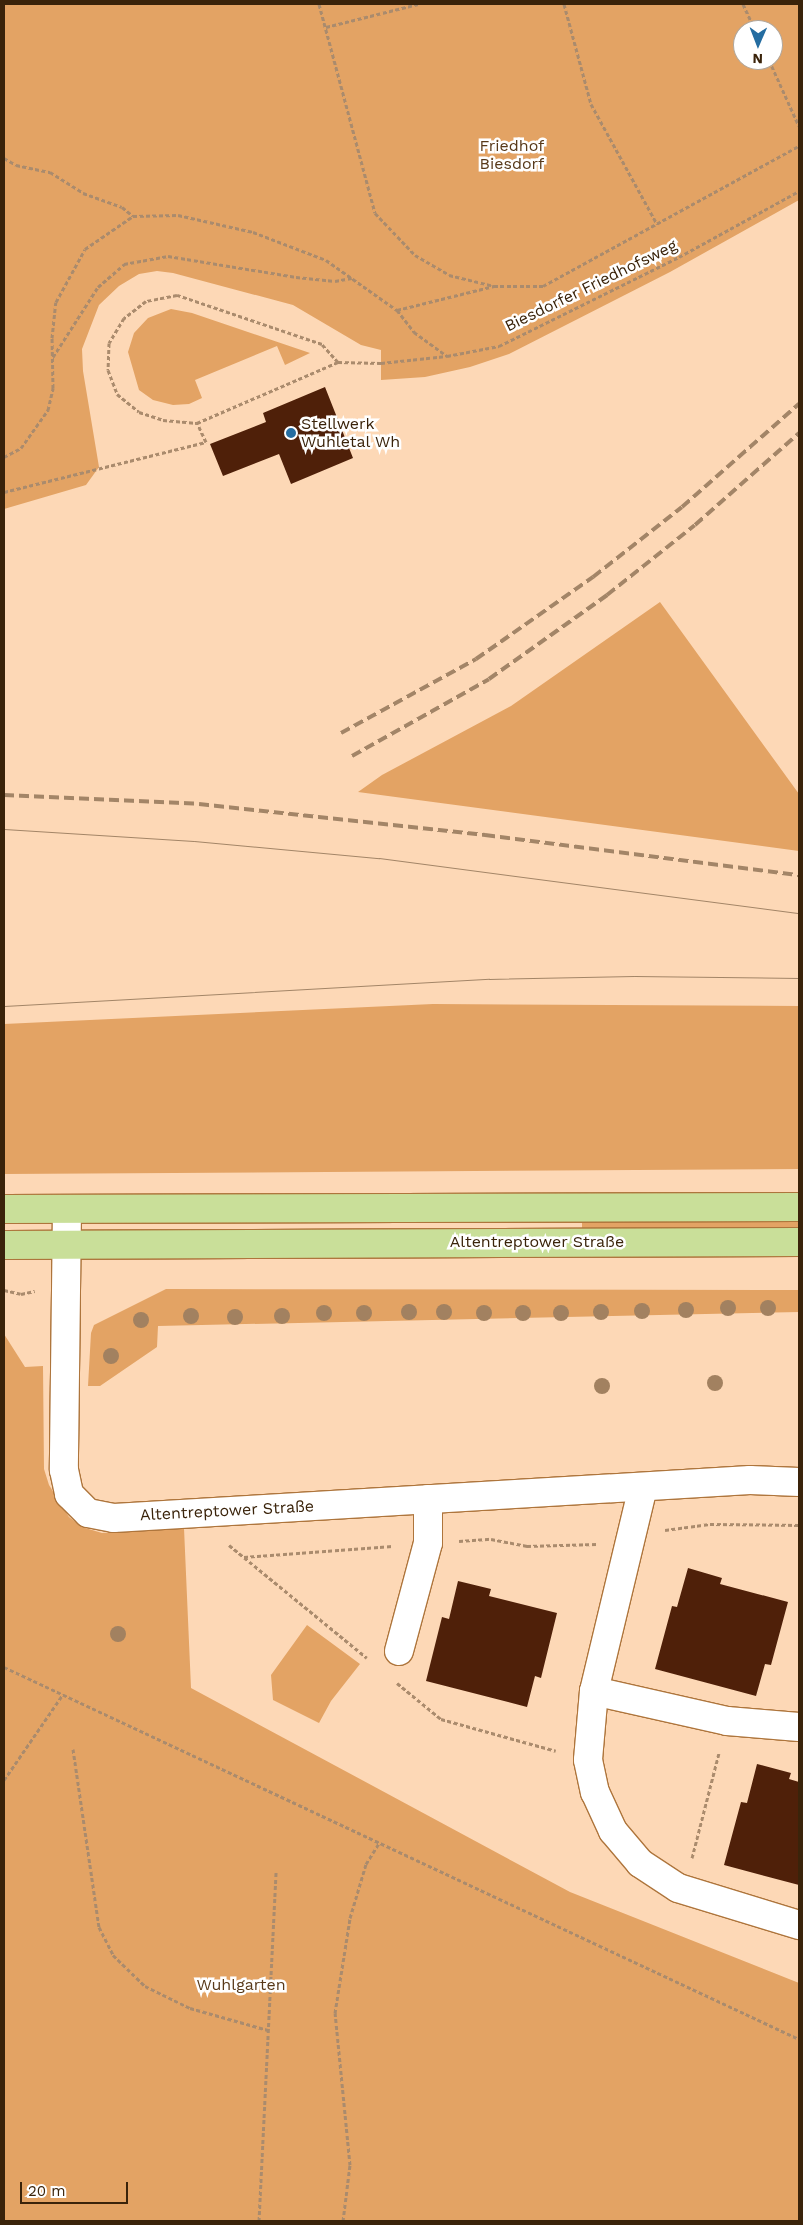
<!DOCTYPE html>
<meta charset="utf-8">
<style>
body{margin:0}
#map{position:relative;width:803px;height:2225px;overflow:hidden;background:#fdd8b6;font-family:"Work Sans",sans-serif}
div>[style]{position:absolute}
.green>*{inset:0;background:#e3a364;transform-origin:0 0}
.building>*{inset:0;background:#4f2009}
.path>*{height:3px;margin-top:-1.5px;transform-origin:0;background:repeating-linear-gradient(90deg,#aa8b6d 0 4px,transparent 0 6.5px)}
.roads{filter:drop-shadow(1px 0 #ae753c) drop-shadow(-1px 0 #ae753c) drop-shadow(0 1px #ae753c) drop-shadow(0 -1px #ae753c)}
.minor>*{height:28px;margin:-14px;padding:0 14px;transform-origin:14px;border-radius:14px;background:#fff}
.major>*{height:28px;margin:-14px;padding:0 14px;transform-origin:14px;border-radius:14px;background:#c9df99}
.tram>*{height:1px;margin:-0.5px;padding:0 0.5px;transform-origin:0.5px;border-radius:0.5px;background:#a38567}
.rail>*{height:4px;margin-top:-2px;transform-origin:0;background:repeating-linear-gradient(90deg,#a38567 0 10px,transparent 0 15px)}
.trees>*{width:16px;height:16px;margin:-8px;border-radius:50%;background:#a28160}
.dots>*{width:14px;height:14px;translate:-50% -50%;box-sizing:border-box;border:2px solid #fff;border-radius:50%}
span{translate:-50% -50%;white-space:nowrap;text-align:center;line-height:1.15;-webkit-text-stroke:5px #fff;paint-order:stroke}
.park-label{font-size:16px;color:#583919}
.street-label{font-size:16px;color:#3a230a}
.poi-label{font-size:16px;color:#3a230a}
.left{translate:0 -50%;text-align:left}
.frame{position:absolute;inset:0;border:5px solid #3a230a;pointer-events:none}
.north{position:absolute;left:733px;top:20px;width:50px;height:50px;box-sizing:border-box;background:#fff;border:1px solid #b0a79d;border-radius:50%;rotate:181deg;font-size:14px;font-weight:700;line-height:20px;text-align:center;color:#3a230a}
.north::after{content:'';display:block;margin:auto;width:18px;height:22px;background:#256da1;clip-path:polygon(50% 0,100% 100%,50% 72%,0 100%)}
.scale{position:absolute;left:20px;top:2182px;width:108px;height:22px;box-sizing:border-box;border:2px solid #3a230a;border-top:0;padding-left:6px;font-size:15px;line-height:18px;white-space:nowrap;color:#3a230a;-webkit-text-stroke:4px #fff;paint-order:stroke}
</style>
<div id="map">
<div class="green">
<i style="clip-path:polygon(evenodd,4px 4px,799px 4px,799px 200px,670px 272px,509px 354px,470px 367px,425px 377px,381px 380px,381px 350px,361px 345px,293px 305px,173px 273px,157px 271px,139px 274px,119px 286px,99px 305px,82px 349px,83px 371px,99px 467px,86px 485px,4px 509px,4px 4px,743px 30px,773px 30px,773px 60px,743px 60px,743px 30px)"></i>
<i style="clip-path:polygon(171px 309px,192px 313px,310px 353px,285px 365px,277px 346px,195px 380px,202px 398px,189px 404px,173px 405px,153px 400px,139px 390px,128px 352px,134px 333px,148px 318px)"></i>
<i style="clip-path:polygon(660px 602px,799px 794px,799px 851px,358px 792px,382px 775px,511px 706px)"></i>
<i style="clip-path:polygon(433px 1004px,799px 1006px,799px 1169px,4px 1174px,4px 1024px)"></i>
<i style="left:582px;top:1219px;width:217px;height:12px"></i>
<i style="clip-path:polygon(166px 1289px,799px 1290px,799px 1312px,158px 1326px,157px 1347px,100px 1386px,88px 1386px,91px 1333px,94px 1325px)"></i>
<i style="clip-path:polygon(4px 1334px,25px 1367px,43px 1366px,44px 1469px,49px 1485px,69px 1517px,82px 1527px,102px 1533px,184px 1528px,191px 1688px,570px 1892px,799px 1983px,799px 2221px,4px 2221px)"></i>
<i style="clip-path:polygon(307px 1625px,360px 1664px,331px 1701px,319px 1723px,273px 1700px,271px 1675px)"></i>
</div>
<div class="building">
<i style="clip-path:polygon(325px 387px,353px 458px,291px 484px,279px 454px,223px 476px,210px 444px,266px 422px,263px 413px)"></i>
<i style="clip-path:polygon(688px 1568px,722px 1578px,720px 1584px,788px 1602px,771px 1665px,765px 1664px,756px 1696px,655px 1669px,672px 1606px,677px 1607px)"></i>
<i style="clip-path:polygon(458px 1581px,491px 1589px,489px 1596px,557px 1613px,541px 1678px,535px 1676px,527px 1707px,426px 1681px,442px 1617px,449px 1619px)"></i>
<i style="clip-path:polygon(757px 1764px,791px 1773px,789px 1779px,799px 1782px,799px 1885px,724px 1865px,741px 1802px,747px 1803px)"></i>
</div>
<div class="path">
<i style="left:319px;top:4px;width:216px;rotate:75deg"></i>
<i style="left:375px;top:213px;width:58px;rotate:46.4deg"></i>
<i style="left:415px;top:255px;width:39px;rotate:30deg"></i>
<i style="left:449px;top:275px;width:46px;rotate:13.7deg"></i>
<i style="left:564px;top:4px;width:104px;rotate:74.9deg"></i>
<i style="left:591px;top:104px;width:137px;rotate:61.2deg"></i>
<i style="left:743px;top:4px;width:29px;rotate:65deg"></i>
<i style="left:326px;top:27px;width:95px;rotate:-14deg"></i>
<i style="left:769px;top:60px;width:72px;rotate:65.6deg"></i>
<i style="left:4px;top:158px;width:14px;rotate:30deg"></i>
<i style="left:16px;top:165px;width:35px;rotate:12deg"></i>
<i style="left:50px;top:172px;width:39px;rotate:32deg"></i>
<i style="left:83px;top:193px;width:41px;rotate:19.7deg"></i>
<i style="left:122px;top:207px;width:14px;rotate:39deg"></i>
<i style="left:397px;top:310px;width:100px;rotate:-13.9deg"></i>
<i style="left:494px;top:286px;width:49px"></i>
<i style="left:543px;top:286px;width:292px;rotate:-28.7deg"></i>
<i style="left:53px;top:357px;width:83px;rotate:-57.3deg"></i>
<i style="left:98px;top:287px;width:35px;rotate:-41deg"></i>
<i style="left:124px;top:264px;width:45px;rotate:-10.3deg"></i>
<i style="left:168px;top:256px;width:130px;rotate:9.3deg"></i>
<i style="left:296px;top:277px;width:39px;rotate:6deg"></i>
<i style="left:335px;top:281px;width:17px;rotate:-10deg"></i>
<i style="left:338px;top:362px;width:24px;rotate:-132deg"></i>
<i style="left:322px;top:344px;width:153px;rotate:-161.3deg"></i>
<i style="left:177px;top:295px;width:32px;rotate:169deg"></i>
<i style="left:146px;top:301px;width:28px;rotate:142deg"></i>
<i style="left:124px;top:318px;width:29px;rotate:121deg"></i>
<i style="left:109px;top:343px;width:27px;rotate:92deg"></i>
<i style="left:108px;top:370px;width:26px;rotate:69deg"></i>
<i style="left:117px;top:394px;width:28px;rotate:39deg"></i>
<i style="left:139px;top:412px;width:25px;rotate:18deg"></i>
<i style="left:163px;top:420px;width:34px;rotate:5deg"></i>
<i style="left:197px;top:423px;width:154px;rotate:-23.4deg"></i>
<i style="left:338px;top:362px;width:43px;rotate:1.3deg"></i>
<i style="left:381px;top:363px;width:66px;rotate:-6.1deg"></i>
<i style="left:447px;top:356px;width:53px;rotate:-10.9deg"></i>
<i style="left:499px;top:346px;width:201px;rotate:-26.3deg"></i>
<i style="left:679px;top:257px;width:137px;rotate:-28.8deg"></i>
<i style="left:4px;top:457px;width:19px;rotate:-28deg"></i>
<i style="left:21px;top:448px;width:47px;rotate:-54.6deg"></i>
<i style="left:48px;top:410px;width:23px;rotate:-77deg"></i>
<i style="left:53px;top:388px;width:50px;rotate:-91.1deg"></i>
<i style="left:52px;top:338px;width:36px;rotate:-84deg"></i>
<i style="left:56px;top:302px;width:60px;rotate:-61.3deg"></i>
<i style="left:85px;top:249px;width:58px;rotate:-34.5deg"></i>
<i style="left:133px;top:216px;width:45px;rotate:-1.3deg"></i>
<i style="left:178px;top:215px;width:77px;rotate:12.8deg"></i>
<i style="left:253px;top:232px;width:78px;rotate:21deg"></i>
<i style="left:326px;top:260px;width:87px;rotate:35.2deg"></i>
<i style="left:397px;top:310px;width:28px;rotate:52deg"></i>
<i style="left:414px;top:332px;width:41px;rotate:36deg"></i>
<i style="left:4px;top:492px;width:208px;rotate:-13.9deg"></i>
<i style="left:206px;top:442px;width:21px;rotate:-115deg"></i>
<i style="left:4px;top:1290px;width:17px;rotate:13deg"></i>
<i style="left:21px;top:1294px;width:14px;rotate:-12deg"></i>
<i style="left:665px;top:1530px;width:45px;rotate:-7.6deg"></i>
<i style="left:710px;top:1524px;width:89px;rotate:0.6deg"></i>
<i style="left:459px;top:1541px;width:32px;rotate:-4deg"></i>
<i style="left:491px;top:1539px;width:37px;rotate:11deg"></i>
<i style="left:527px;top:1546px;width:70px;rotate:-1.6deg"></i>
<i style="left:229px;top:1545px;width:178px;rotate:39.3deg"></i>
<i style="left:244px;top:1557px;width:149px;rotate:-4.2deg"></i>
<i style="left:4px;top:1667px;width:878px;rotate:25.08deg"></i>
<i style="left:397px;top:1683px;width:57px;rotate:39.3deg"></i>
<i style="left:441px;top:1719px;width:119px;rotate:15.5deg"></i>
<i style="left:73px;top:1749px;width:180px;rotate:81.7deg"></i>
<i style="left:99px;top:1927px;width:31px;rotate:63deg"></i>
<i style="left:113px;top:1955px;width:45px;rotate:44.1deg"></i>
<i style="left:145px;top:1986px;width:50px;rotate:26.1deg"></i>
<i style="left:190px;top:2008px;width:81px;rotate:15.8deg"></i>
<i style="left:4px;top:1780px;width:104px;rotate:-55.5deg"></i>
<i style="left:692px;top:1858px;width:108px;rotate:-75.6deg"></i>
<i style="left:259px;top:2221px;width:350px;rotate:-87.2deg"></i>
<i style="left:343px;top:2221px;width:56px;rotate:-82.9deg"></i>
<i style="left:350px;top:2165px;width:153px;rotate:-95.6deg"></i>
<i style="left:335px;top:2013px;width:96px;rotate:-81deg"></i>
<i style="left:350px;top:1918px;width:56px;rotate:-73.5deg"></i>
<i style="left:366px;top:1864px;width:25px;rotate:-58deg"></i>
</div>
<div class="roads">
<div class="minor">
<i style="left:67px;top:1209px;width:261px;rotate:90.7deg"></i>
<i style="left:64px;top:1470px;width:25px;rotate:78deg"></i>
<i style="left:69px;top:1494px;width:27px;rotate:45deg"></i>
<i style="left:88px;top:1513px;width:26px;rotate:11deg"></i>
<i style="left:114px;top:1518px;width:637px;rotate:-3.42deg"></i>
<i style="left:750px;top:1480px;width:49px;rotate:2.3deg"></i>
<i style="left:643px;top:1487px;width:210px;rotate:103.5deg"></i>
<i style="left:594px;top:1691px;width:69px;rotate:95deg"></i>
<i style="left:588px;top:1760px;width:33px;rotate:78deg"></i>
<i style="left:595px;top:1792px;width:43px;rotate:65.2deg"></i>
<i style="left:613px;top:1831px;width:42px;rotate:49.8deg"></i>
<i style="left:640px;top:1863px;width:45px;rotate:33.3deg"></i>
<i style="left:678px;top:1888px;width:127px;rotate:17deg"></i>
<i style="left:399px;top:1651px;width:112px;rotate:-75deg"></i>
<i style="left:428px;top:1543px;width:44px;rotate:-90deg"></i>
<i style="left:594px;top:1691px;width:136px;rotate:12.7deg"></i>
<i style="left:727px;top:1721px;width:72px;rotate:4.8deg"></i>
</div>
<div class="major">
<i style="left:4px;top:1209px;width:795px;rotate:-0.14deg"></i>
<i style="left:4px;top:1245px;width:795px;rotate:-0.22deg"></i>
</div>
</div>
<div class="tram">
<i style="left:4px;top:829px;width:190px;rotate:3.6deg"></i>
<i style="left:194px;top:841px;width:186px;rotate:5.3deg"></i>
<i style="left:379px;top:858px;width:424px;rotate:7.5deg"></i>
<i style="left:4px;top:1006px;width:486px;rotate:-3.2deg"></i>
<i style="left:489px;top:979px;width:145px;rotate:-1.2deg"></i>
<i style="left:634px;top:976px;width:165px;rotate:0.7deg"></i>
</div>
<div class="rail">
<i style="left:341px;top:733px;width:154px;rotate:-28.7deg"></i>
<i style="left:476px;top:659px;width:143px;rotate:-35deg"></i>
<i style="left:593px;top:577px;width:113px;rotate:-38.2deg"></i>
<i style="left:682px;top:507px;width:156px;rotate:-41.4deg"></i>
<i style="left:352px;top:756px;width:157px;rotate:-29.3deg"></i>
<i style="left:489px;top:679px;width:145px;rotate:-35.4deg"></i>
<i style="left:607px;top:595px;width:112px;rotate:-38.5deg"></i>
<i style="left:695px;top:525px;width:139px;rotate:-41.5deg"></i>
<i style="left:4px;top:795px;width:195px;rotate:2.6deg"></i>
<i style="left:199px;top:804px;width:288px;rotate:6.2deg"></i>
<i style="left:485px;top:835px;width:317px;rotate:7.3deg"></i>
</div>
<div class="trees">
<i style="left:728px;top:1308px"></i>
<i style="left:768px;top:1308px"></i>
<i style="left:686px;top:1310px"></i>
<i style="left:642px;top:1311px"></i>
<i style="left:409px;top:1312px"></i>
<i style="left:444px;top:1312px"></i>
<i style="left:601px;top:1312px"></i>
<i style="left:324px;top:1313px"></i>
<i style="left:364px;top:1313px"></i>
<i style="left:484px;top:1313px"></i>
<i style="left:523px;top:1313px"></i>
<i style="left:561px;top:1313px"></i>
<i style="left:191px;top:1316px"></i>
<i style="left:282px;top:1316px"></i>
<i style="left:235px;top:1317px"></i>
<i style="left:141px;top:1320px"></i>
<i style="left:111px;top:1356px"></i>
<i style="left:715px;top:1383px"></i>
<i style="left:602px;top:1386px"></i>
<i style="left:118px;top:1634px"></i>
</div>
<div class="dots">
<i style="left:291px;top:433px;background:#256da1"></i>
</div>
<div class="park-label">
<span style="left:512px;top:155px">Friedhof<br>Biesdorf</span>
<span style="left:241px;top:1985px">Wuhlgarten</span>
</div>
<div class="street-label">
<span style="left:591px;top:286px;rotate:-26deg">Biesdorfer Friedhofsweg</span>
<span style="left:537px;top:1242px">Altentreptower Straße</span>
<span style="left:227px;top:1511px;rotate:-3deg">Altentreptower Straße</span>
</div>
<div class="poi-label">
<span class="left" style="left:301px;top:433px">Stellwerk<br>Wuhletal Wh</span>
</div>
<div class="frame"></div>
<div class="north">N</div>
<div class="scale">20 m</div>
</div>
